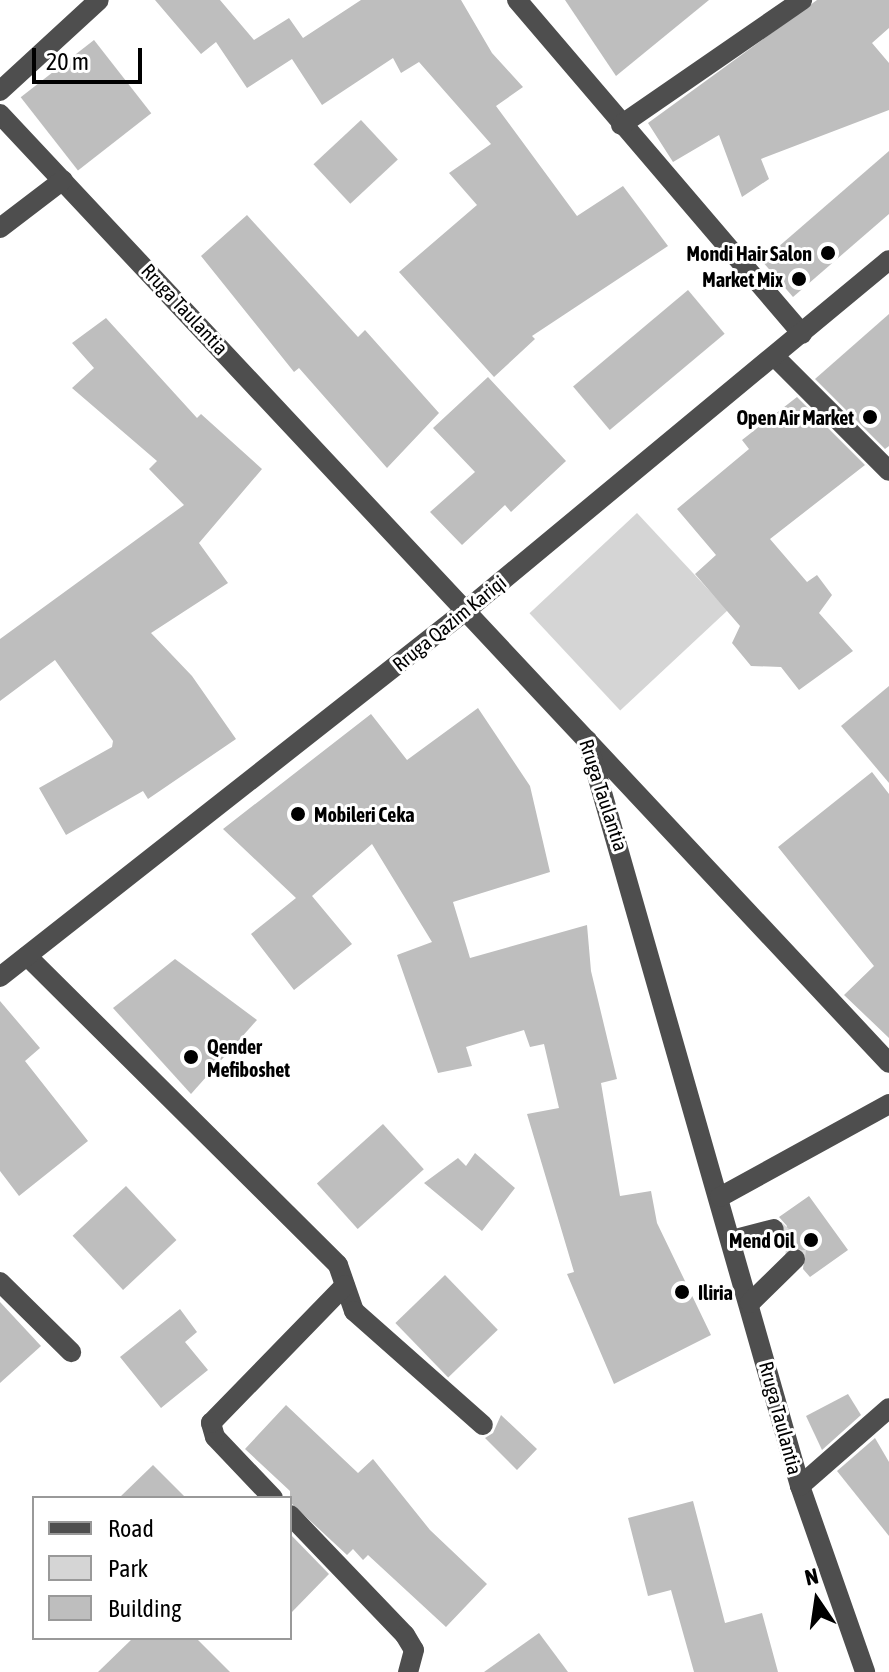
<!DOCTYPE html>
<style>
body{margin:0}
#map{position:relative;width:889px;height:1672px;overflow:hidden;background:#fff;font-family:"Asap Condensed",sans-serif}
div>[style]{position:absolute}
.green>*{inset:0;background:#d5d5d5;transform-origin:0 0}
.building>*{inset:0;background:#bebebe;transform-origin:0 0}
.minor-tunnel>*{height:20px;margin-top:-10px;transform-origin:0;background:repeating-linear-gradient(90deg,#d9d9d9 0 20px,transparent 0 30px)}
.minor>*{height:20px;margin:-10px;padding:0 10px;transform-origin:10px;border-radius:10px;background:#4e4e4e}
.dots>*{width:22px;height:22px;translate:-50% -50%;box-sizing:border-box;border:4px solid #fff;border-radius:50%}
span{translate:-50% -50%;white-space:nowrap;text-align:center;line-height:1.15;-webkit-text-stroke:6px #fff;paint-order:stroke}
.poi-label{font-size:20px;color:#000;font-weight:700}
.right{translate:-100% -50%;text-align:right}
.left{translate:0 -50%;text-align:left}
.street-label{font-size:20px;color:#000}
.legend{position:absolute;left:32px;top:1496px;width:260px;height:144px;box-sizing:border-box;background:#fff;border:2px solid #999;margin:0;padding:10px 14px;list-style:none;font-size:24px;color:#000}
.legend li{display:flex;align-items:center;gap:16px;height:40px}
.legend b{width:40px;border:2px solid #999}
.north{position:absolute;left:777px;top:1560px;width:80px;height:80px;-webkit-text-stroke:6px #fff;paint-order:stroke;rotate:347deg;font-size:22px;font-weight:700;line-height:32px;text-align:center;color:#000}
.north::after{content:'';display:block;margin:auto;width:28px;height:36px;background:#000;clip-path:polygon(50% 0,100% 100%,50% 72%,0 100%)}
.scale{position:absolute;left:32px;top:48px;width:110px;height:36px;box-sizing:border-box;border:4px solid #000;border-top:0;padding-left:10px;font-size:24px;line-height:28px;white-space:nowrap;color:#000;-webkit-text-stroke:6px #fff;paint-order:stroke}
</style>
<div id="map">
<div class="green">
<i style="left:637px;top:513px;width:133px;height:147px;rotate:47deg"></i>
</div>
<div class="building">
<i style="clip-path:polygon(155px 0,220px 0,254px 40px,289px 18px,303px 38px,361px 0,461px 0,492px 53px,523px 87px,496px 106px,577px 216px,623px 186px,668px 246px,532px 336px,535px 339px,494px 377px,399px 272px,477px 205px,449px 173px,491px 144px,419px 62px,401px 73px,393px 58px,322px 105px,292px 59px,247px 88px,216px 42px,201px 54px)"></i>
<i style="clip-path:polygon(565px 0,709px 0,616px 76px)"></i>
<i style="clip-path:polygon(817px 0,889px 0,889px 28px,872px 43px,889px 63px,889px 110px,761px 159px,769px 179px,742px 197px,719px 135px,673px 162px,648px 123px)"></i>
<i style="left:94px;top:40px;width:93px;height:93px;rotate:52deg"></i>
<i style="left:361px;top:120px;width:54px;height:65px;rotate:47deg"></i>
<i style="clip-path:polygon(889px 151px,889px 214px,793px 297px,762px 261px)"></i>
<i style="clip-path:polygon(247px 215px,358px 337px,365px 330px,439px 413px,387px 468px,299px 368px,294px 372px,201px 256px)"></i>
<i style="left:688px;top:290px;width:57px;height:150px;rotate:50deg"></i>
<i style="clip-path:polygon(889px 314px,889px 446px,885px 449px,815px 379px)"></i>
<i style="clip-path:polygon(106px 318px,197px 418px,201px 414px,262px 469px,199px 543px,228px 583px,151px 633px,192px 676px,236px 739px,148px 799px,143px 791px,66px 835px,39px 788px,112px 747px,113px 741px,55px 660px,0 701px,0 639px,184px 505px,149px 469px,157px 461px,72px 388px,94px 368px,72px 343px)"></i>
<i style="clip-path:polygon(488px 377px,566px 461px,511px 512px,505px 505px,462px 545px,430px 512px,475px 472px,433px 428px)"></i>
<i style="clip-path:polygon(797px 397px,865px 465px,770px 539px,807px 582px,817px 575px,832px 595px,819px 613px,853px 651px,799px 690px,781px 667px,751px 666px,732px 643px,740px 626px,695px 574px,716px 555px,677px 509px,749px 449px,742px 440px)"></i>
<i style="clip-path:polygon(889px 686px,889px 783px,841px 726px)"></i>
<i style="clip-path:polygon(478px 708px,530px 786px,550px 872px,453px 902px,470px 958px,587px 925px,591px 971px,617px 1079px,601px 1083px,620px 1196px,651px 1191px,657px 1223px,711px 1335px,614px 1384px,567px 1274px,574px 1272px,527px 1114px,559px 1108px,544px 1044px,530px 1047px,524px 1030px,466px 1047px,472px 1066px,438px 1073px,397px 955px,432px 942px,372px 844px,312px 896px,352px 944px,294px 990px,251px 934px,296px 898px,223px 829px,371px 714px,407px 760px)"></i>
<i style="clip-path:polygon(872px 772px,889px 794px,889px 1038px,844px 995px,874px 966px,778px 847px)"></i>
<i style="clip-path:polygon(175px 959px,257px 1020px,191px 1094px,113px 1008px)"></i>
<i style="clip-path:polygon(0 1001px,40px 1048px,25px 1061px,88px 1141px,19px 1196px,0 1171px)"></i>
<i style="left:383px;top:1124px;width:61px;height:89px;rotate:48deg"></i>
<i style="clip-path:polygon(475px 1153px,515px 1188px,482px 1231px,424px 1183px,458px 1158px,466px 1166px)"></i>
<i style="left:126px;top:1186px;width:74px;height:73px;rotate:47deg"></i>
<i style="clip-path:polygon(809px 1196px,848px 1250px,810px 1277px,803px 1269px,805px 1251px,787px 1249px,781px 1240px,787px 1226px,779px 1217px)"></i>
<i style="left:445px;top:1275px;width:76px;height:69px;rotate:46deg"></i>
<i style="clip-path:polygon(0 1302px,41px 1346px,0 1383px)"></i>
<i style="clip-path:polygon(180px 1309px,197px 1332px,185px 1342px,208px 1370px,161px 1408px,120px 1357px)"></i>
<i style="clip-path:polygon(848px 1394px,861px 1415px,822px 1450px,806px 1416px)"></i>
<i style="clip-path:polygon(286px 1405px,358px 1473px,373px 1459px,430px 1530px,487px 1584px,446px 1627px,368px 1555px,363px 1560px,353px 1549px,347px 1555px,290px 1502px,290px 1491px,245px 1449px)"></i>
<i style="clip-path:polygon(501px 1415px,537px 1449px,517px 1470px,485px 1438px,493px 1433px)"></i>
<i style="clip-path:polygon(875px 1438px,889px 1462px,889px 1536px,837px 1471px)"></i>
<i style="clip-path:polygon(153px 1465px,186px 1498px,119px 1498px)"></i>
<i style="clip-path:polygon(693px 1501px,725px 1623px,762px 1613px,778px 1672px,694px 1672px,671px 1590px,648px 1596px,628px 1518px)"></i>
<i style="clip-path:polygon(290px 1534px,329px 1574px,290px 1614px)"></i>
<i style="clip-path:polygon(539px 1633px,568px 1672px,484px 1672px)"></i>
<i style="clip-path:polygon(133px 1638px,196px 1638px,230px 1672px,98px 1672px)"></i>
</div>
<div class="minor-tunnel">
<i style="left:774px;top:1229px;width:30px;rotate:42deg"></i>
<i style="left:796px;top:1249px;width:10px;rotate:96deg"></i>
</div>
<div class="minor">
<i style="left:517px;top:0;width:439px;rotate:49.5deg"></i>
<i style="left:0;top:91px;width:134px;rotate:-42.6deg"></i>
<i style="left:0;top:114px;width:1300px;rotate:46.87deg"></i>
<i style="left:621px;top:125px;width:220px;rotate:-34.6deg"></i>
<i style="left:0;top:228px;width:79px;rotate:-37.3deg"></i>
<i style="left:775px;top:357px;width:161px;rotate:45deg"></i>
<i style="left:587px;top:740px;width:776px;rotate:74.06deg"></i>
<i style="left:800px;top:1486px;width:197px;rotate:70.7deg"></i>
<i style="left:27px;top:956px;width:438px;rotate:44.8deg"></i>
<i style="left:338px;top:1265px;width:49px;rotate:70.8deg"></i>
<i style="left:354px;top:1311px;width:172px;rotate:41.5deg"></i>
<i style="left:0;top:977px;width:597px;rotate:-38.19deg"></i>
<i style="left:469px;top:608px;width:545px;rotate:-39.64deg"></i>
<i style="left:720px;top:1197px;width:193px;rotate:-28.8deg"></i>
<i style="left:732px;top:1240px;width:43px;rotate:-14.7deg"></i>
<i style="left:0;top:1282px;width:100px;rotate:44.6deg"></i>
<i style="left:750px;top:1303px;width:63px;rotate:-44.4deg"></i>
<i style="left:800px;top:1486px;width:118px;rotate:-41.2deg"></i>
<i style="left:273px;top:1498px;width:84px;rotate:-133.6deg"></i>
<i style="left:215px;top:1437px;width:15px;rotate:-106deg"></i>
<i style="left:211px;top:1423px;width:192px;rotate:-45.8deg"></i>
<i style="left:290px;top:1515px;width:166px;rotate:46.2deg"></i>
<i style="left:405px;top:1635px;width:17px;rotate:59deg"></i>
<i style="left:414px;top:1650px;width:23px;rotate:105deg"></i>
</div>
<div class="dots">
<i style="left:828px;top:253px;background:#000"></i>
<i style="left:799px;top:279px;background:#000"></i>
<i style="left:870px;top:417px;background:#000"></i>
<i style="left:298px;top:814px;background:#000"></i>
<i style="left:191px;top:1057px;background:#000"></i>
<i style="left:811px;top:1240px;background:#000"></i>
<i style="left:682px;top:1292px;background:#000"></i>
</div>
<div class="poi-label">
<span class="right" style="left:812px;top:253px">Mondi Hair Salon</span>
<span class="right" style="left:783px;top:279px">Market Mix</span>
<span class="right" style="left:854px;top:417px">Open Air Market</span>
<span class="left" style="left:314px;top:814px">Mobileri Ceka</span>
<span class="left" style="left:207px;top:1058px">Qender<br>Mefiboshet</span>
<span class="right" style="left:795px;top:1240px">Mend Oil</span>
<span class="left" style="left:698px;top:1292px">Iliria</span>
</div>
<div class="street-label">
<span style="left:185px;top:309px;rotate:47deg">Rruga Taulantia</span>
<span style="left:449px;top:623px;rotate:-39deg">Rruga Qazim Kariqi</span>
<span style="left:604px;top:795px;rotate:72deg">Rruga Taulantia</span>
<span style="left:781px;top:1418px;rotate:75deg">Rruga Taulantia</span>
</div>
<ul class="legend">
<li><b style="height:10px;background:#4e4e4e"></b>Road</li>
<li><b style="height:22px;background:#d5d5d5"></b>Park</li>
<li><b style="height:22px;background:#bebebe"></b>Building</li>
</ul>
<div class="north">N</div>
<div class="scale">20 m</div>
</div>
